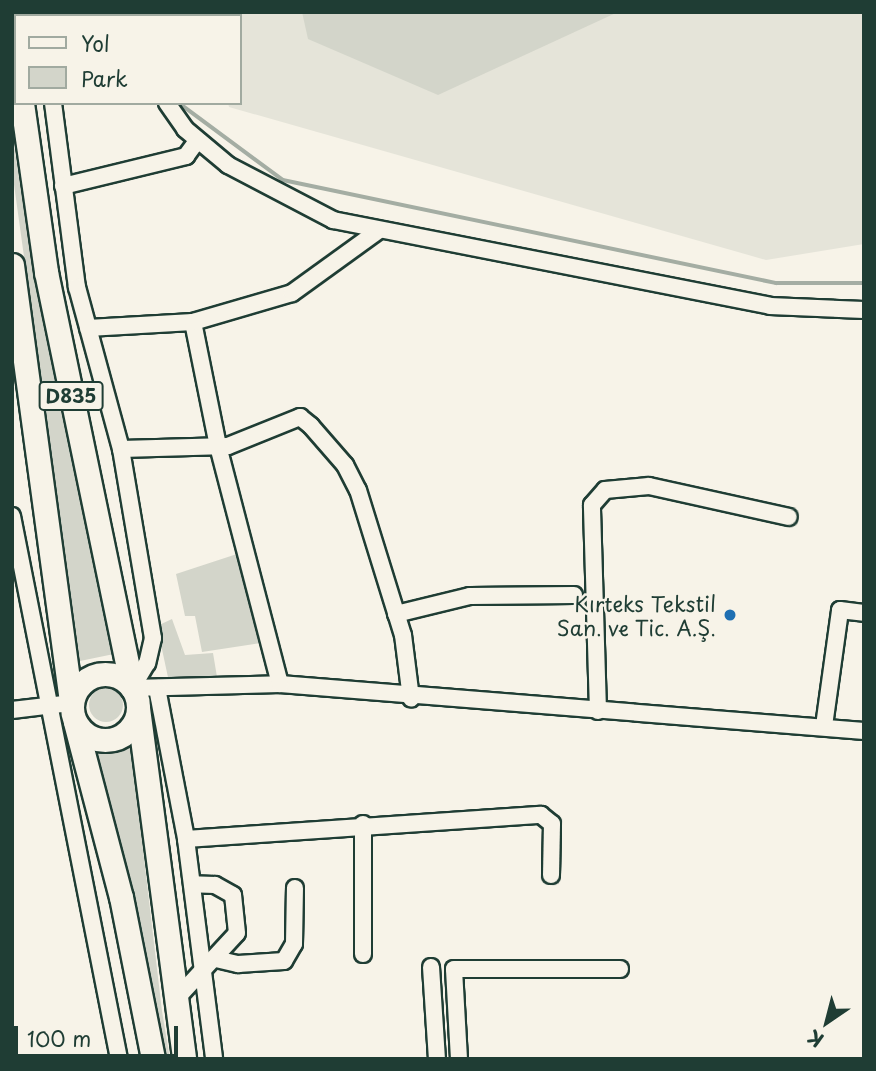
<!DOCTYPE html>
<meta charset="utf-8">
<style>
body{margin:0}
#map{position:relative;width:876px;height:1071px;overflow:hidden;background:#f7f3e8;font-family:"Playpen Sans",sans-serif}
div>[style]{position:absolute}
.built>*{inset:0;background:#e5e4d9}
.green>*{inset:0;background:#d3d5ca}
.round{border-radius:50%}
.stream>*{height:3.5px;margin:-1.75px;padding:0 1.75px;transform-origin:1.75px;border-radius:1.75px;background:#a4ada3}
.roads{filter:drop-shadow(2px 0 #1f3d34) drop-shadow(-2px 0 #1f3d34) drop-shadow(0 2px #1f3d34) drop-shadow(0 -2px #1f3d34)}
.minor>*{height:16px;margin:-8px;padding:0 8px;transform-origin:8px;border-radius:8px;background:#f7f3e8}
.highway>*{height:23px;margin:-11.5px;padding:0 11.5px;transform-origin:11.5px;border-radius:11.5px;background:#f7f3e8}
.highway>.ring{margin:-11.5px;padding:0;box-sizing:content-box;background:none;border:23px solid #f7f3e8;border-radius:50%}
.dots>*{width:19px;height:19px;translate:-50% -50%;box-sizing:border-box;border:4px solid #f7f3e8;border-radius:50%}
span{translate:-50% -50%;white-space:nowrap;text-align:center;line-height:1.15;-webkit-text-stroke:5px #f7f3e8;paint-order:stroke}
.shield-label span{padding:2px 5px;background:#f7f3e8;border:2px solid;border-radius:5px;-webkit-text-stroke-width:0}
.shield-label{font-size:19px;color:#1f3d34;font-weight:700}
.poi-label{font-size:21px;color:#1f3d34}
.right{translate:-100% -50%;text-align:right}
.frame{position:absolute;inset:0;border:14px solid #1f3d34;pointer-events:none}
.legend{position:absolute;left:14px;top:14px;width:228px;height:91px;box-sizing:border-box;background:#f7f3e8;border:2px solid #a1aaa0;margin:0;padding:9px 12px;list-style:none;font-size:21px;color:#1f3d34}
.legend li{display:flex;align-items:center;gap:14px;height:35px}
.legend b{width:35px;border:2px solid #a1aaa0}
.north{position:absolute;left:792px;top:987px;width:70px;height:70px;-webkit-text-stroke:5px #f7f3e8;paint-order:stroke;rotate:215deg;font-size:19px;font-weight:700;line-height:28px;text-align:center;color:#1f3d34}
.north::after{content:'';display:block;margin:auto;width:24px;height:32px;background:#1f3d34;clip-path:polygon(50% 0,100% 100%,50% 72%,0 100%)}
.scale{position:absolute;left:14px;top:1026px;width:164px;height:32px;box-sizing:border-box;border:4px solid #1f3d34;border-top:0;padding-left:9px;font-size:21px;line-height:24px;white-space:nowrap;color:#1f3d34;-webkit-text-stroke:5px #f7f3e8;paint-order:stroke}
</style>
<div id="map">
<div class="built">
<i style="clip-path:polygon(204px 12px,864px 12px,864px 244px,766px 260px,229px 107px,228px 103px,240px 103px,240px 16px)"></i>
</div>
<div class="green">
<i style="clip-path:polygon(302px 12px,618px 12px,438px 95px,308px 39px)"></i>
<i style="clip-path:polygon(12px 132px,36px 288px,114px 654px,80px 661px,12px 170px)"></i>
<i style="clip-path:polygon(240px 553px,261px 643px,202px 652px,195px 616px,185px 616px,176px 574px)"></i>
<i style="clip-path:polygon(172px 619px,185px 655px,213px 653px,217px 677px,169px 682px,157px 626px)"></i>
<i class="round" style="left:89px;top:688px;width:34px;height:34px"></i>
<i style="clip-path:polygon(130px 739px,162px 1011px,170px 1059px,161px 1059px,95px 748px)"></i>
</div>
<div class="stream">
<i style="left:159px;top:12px;width:4px;rotate:76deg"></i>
<i style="left:179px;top:103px;width:129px;rotate:36.5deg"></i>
<i style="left:283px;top:180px;width:504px;rotate:11.8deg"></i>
<i style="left:776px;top:283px;width:88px"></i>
</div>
<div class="roads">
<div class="minor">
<i style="left:43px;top:12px;width:4px;rotate:90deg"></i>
<i style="left:138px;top:12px;width:4px;rotate:76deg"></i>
<i style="left:53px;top:103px;width:186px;rotate:82.6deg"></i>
<i style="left:77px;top:287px;width:168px;rotate:74.8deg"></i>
<i style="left:121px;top:449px;width:192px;rotate:80.4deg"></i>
<i style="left:153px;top:638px;width:26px;rotate:103deg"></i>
<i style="left:147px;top:663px;width:29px;rotate:121deg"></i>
<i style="left:132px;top:688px;width:148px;rotate:-1.5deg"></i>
<i style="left:280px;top:684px;width:586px;rotate:4.6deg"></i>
<i style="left:167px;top:103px;width:32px;rotate:55deg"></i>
<i style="left:185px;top:129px;width:56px;rotate:39.9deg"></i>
<i style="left:228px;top:165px;width:119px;rotate:27.6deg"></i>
<i style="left:333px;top:220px;width:445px;rotate:11.1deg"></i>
<i style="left:770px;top:306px;width:94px;rotate:2.4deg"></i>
<i style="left:63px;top:186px;width:127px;rotate:-13.7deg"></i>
<i style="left:186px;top:156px;width:19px;rotate:-54deg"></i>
<i style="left:193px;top:322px;width:126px;rotate:78.6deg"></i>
<i style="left:218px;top:446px;width:246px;rotate:75.4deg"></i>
<i style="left:88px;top:328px;width:105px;rotate:-3.3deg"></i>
<i style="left:193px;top:322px;width:103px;rotate:-16.3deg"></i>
<i style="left:292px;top:293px;width:106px;rotate:-35.8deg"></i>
<i style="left:121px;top:449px;width:107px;rotate:-1.6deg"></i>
<i style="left:228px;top:446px;width:78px;rotate:-21.9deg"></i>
<i style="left:300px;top:417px;width:14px;rotate:39deg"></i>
<i style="left:311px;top:426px;width:52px;rotate:48.9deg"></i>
<i style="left:345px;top:465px;width:28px;rotate:63deg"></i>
<i style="left:358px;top:490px;width:152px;rotate:72.8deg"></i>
<i style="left:403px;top:635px;width:64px;rotate:82.8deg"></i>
<i style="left:12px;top:516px;width:553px;rotate:78.85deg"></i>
<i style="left:396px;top:614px;width:76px;rotate:-13.7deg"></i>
<i style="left:470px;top:596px;width:104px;rotate:-0.6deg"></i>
<i style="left:157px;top:688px;width:154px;rotate:79.1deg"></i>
<i style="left:186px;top:839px;width:222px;rotate:82.7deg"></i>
<i style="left:12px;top:710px;width:50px;rotate:-6.8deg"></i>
<i style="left:598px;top:711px;width:206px;rotate:-91.7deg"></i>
<i style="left:592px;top:505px;width:20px;rotate:-49deg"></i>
<i style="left:605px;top:490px;width:44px;rotate:-5.2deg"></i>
<i style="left:649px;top:486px;width:143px;rotate:12.5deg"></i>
<i style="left:824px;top:726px;width:117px;rotate:-82.1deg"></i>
<i style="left:840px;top:610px;width:24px;rotate:7deg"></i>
<i style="left:363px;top:824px;width:130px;rotate:90deg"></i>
<i style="left:186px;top:839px;width:356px;rotate:-3.9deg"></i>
<i style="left:541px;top:815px;width:14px;rotate:39deg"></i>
<i style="left:552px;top:824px;width:51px;rotate:91.1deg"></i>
<i style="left:216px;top:959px;width:23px;rotate:13deg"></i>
<i style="left:238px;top:964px;width:46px;rotate:-3.7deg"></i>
<i style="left:284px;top:961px;width:20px;rotate:-60deg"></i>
<i style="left:294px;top:944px;width:56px;rotate:-89deg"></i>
<i style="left:431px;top:967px;width:92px;rotate:86.3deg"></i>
<i style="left:177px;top:998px;width:88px;rotate:-47.3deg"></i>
<i style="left:237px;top:933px;width:38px;rotate:-96deg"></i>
<i style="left:233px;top:895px;width:21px;rotate:-151deg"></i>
<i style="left:215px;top:885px;width:23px;rotate:-178deg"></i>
<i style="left:459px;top:1059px;width:90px;rotate:-93.2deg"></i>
<i style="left:454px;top:969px;width:166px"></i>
</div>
<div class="highway">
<i style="left:12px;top:12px;width:33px;rotate:83deg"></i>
<i style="left:22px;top:103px;width:171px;rotate:81.9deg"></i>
<i style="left:46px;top:272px;width:425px;rotate:78.3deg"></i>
<i style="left:12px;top:265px;width:442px;rotate:82.3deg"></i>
<i class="ring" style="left:72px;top:674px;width:43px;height:43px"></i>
<i style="left:138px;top:708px;width:354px;rotate:82.5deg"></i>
<i style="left:75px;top:722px;width:181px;rotate:75.3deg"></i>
<i style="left:121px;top:897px;width:165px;rotate:78.8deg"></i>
</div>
</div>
<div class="dots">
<i style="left:730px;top:615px;background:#1f6fb2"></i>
</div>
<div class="shield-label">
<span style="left:71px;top:396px">D835</span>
</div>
<div class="poi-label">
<span class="right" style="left:716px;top:615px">Kırteks Tekstil<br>San. ve Tic. A.Ş.</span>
</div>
<div class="frame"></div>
<ul class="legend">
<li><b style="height:9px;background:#f7f3e8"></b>Yol</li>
<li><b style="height:19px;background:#d3d5ca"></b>Park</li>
</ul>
<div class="north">K</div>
<div class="scale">100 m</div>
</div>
